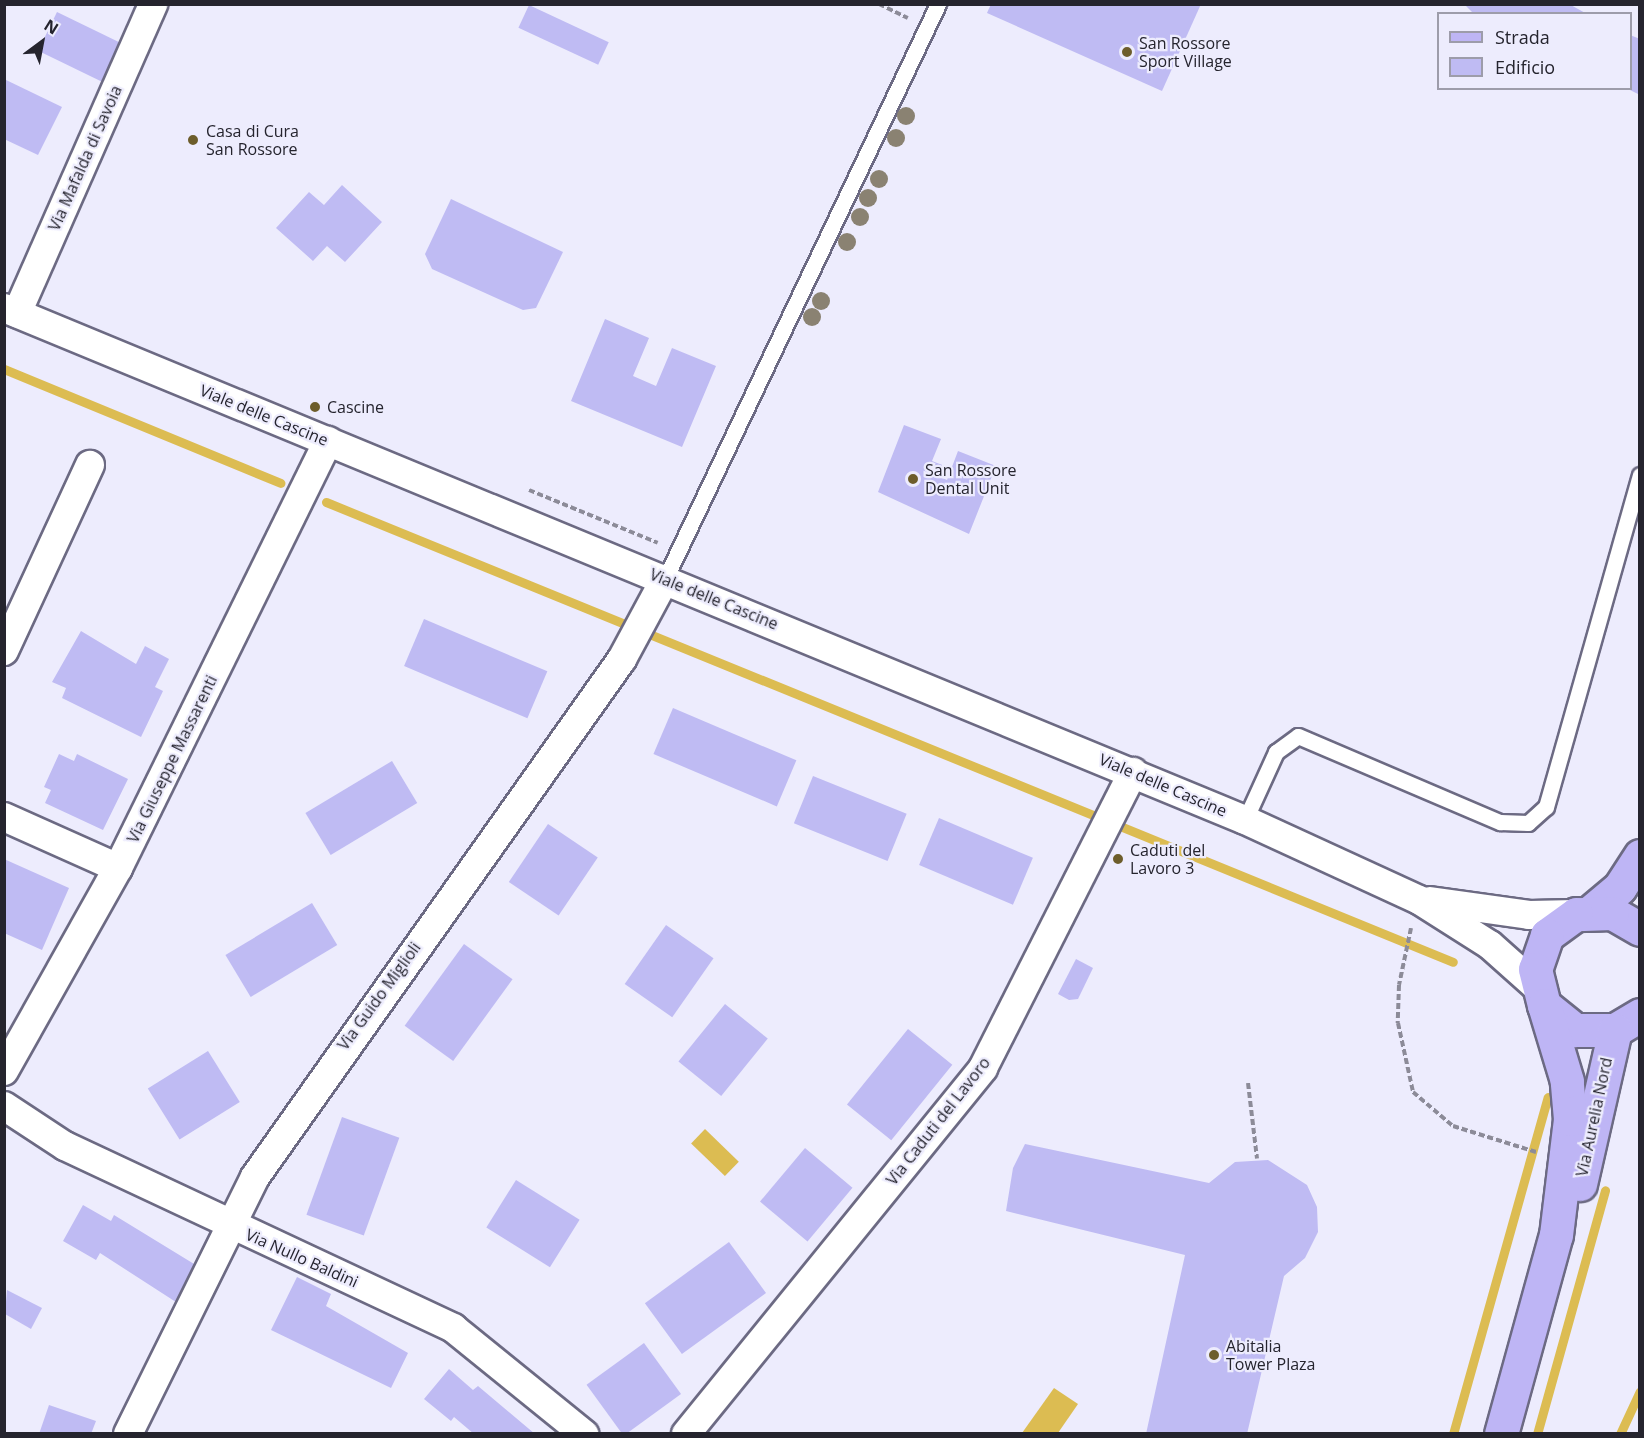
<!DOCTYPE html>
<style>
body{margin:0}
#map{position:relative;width:1644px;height:1438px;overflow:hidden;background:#edecfd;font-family:"Open Sans",sans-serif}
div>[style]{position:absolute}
.water>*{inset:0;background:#dcbc52;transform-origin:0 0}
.stream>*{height:9px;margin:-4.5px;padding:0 4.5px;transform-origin:4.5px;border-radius:4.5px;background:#dcbc52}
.building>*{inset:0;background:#bfbbf3;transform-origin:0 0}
.path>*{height:4px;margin-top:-2px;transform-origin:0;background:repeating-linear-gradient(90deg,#8c8b98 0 6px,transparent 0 9px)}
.roads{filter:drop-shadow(2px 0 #6c6a83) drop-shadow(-2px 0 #6c6a83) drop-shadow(0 2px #6c6a83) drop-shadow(0 -2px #6c6a83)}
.lane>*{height:15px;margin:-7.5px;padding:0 7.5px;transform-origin:7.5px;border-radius:7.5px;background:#fff}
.street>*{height:28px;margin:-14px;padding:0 14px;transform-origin:14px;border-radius:14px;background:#fff}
.primary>*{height:33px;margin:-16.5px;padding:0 16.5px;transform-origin:16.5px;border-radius:16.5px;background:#beb5f5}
.trees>*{width:18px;height:18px;margin:-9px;border-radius:50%;background:#8a8272}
.dots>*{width:16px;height:16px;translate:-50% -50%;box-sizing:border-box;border:3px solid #edecfd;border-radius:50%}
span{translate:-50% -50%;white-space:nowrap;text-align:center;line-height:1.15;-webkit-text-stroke:4.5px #edecfd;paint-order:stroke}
.poi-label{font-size:16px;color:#25242e}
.left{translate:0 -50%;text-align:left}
.street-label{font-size:16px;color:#25242e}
.frame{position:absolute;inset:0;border:6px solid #25242e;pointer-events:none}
.legend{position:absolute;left:1437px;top:12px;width:195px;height:78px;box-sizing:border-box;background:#edecfd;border:2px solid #9d9caa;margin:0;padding:8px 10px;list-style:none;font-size:18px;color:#25242e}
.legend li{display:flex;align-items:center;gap:12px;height:30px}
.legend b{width:30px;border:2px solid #9d9caa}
.north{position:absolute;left:12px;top:12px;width:60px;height:60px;-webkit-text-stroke:4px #edecfd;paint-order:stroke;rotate:32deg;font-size:16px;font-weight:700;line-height:24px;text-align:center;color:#25242e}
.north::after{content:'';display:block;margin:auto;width:21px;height:27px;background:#25242e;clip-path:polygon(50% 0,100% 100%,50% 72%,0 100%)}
</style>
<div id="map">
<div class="water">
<i style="left:705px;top:1129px;width:47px;height:20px;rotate:44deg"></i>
<i style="clip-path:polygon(1054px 1388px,1078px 1404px,1058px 1433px,1022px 1433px)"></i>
</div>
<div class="stream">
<i style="left:4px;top:369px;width:299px;rotate:22.4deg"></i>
<i style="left:326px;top:502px;width:1217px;rotate:22.2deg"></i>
<i style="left:1453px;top:1434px;width:350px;rotate:-74.3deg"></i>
<i style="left:1537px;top:1434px;width:253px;rotate:-74.4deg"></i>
<i style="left:1620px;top:1434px;width:47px;rotate:-65.1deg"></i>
</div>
<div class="building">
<i style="clip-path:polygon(991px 4px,1201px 4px,1162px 91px,987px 13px)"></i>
<i style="clip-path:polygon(1464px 4px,1569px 4px,1587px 14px,1474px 14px)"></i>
<i style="left:529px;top:5px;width:88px;height:25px;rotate:25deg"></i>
<i style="left:57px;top:12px;width:71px;height:43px;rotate:26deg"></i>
<i style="clip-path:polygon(1630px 35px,1640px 39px,1640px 95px,1626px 88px,1630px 88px)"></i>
<i style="clip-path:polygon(4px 79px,62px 107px,38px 155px,4px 139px)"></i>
<i style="clip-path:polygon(342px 185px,382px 222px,345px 262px,327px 246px,313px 261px,276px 228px,309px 192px,324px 205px)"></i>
<i style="clip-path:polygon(451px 199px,563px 252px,536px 308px,523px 310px,432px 269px,425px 254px)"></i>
<i style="clip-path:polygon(605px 319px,649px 338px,633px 376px,656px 386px,672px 348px,716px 366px,682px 447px,571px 401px)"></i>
<i style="clip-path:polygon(904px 425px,941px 439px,932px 461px,945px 466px,940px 477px,947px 480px,958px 451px,996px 466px,969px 534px,878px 492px)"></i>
<i style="left:424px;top:619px;width:134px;height:51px;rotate:23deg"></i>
<i style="clip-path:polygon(81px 631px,136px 664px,145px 646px,169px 659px,155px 687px,163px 691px,141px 737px,62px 698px,66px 688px,52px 682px)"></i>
<i style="left:673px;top:708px;width:134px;height:50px;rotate:23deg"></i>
<i style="clip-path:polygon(59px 754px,74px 761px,77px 754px,128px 779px,103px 830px,45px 803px,51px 790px,44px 787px)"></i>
<i style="left:392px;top:761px;width:49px;height:101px;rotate:59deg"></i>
<i style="left:813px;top:776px;width:101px;height:51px;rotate:22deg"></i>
<i style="left:939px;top:818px;width:102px;height:51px;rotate:23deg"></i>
<i style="left:548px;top:824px;width:60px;height:70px;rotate:34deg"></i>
<i style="clip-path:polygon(4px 859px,69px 888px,42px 950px,4px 933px)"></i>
<i style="left:312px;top:903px;width:49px;height:101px;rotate:59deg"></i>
<i style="left:666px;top:925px;width:58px;height:72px;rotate:35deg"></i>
<i style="left:464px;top:944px;width:60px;height:101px;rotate:36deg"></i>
<i style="clip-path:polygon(1076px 959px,1093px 968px,1078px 999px,1069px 1000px,1058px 994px)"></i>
<i style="left:725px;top:1004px;width:55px;height:74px;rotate:39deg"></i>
<i style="left:908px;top:1029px;width:57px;height:97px;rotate:39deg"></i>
<i style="left:208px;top:1051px;width:60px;height:71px;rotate:58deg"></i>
<i style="left:342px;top:1117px;width:61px;height:104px;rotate:20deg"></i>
<i style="clip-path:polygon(1025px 1144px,1209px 1183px,1235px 1162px,1268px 1160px,1307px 1185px,1317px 1207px,1318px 1232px,1305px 1258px,1284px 1276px,1247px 1434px,1146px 1434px,1185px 1255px,1006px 1211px,1013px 1168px)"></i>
<i style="left:805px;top:1148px;width:62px;height:70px;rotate:40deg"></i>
<i style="left:516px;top:1180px;width:75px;height:56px;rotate:32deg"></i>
<i style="clip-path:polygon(83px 1205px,111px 1221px,114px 1215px,199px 1267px,179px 1304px,100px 1253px,96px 1260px,63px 1241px)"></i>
<i style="left:729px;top:1242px;width:63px;height:104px;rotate:54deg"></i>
<i style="clip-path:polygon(297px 1277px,331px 1294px,326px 1306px,408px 1353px,391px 1388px,271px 1330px)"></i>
<i style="clip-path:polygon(7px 1290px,42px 1308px,31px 1329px,5px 1314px)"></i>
<i style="left:644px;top:1343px;width:63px;height:71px;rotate:54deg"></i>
<i style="clip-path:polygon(449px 1369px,473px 1390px,478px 1386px,535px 1434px,474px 1434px,454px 1417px,451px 1421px,424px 1399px)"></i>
<i style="clip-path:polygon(49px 1405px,96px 1421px,91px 1434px,39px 1434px)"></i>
</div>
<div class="path">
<i style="left:879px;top:4px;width:32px;rotate:26deg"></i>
<i style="left:529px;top:490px;width:139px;rotate:22.3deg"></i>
<i style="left:1411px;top:928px;width:58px;rotate:101.9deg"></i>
<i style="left:1399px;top:985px;width:38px;rotate:92deg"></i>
<i style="left:1398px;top:1023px;width:71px;rotate:77.7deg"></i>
<i style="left:1413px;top:1092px;width:52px;rotate:40.4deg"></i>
<i style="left:1453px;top:1126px;width:87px;rotate:17.4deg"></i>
<i style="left:1248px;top:1083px;width:76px;rotate:83.2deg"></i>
</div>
<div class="roads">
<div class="lane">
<i style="left:665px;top:579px;width:637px;rotate:-64.6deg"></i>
<i style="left:1245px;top:820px;width:75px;rotate:-65.5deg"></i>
<i style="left:1276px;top:752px;width:27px;rotate:-36deg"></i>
<i style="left:1298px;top:736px;width:220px;rotate:23.1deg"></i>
<i style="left:1500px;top:822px;width:28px;rotate:2deg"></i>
<i style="left:1528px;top:823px;width:24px;rotate:-42deg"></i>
<i style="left:1546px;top:807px;width:345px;rotate:-74.2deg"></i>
</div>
<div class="street">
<i style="left:4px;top:308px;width:1342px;rotate:22.42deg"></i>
<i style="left:1245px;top:820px;width:192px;rotate:24.7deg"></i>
<i style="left:1419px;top:900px;width:84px;rotate:32.4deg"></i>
<i style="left:1490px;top:945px;width:62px;rotate:41.7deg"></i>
<i style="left:17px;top:313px;width:338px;rotate:-66.2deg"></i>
<i style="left:4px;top:651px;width:205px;rotate:-65.2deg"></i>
<i style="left:4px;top:817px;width:125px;rotate:24.1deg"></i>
<i style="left:1430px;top:901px;width:100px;rotate:8deg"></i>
<i style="left:1529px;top:915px;width:47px;rotate:-1.2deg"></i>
<i style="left:4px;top:1071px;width:233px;rotate:-60.7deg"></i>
<i style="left:118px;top:868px;width:476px;rotate:-63.8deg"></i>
<i style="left:4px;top:1106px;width:73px;rotate:33.3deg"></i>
<i style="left:65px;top:1146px;width:429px;rotate:25.1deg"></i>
<i style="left:453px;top:1328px;width:169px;rotate:39deg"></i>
<i style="left:128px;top:1434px;width:287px;rotate:-63.7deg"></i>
<i style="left:255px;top:1177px;width:635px;rotate:-54.68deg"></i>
<i style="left:622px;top:659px;width:91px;rotate:-61.7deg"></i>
<i style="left:686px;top:1434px;width:471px;rotate:-50.9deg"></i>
<i style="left:983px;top:1068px;width:332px;rotate:-63.1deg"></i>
</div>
<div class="primary">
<i style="left:1593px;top:910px;width:35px;rotate:-40deg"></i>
<i style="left:1620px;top:887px;width:37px;rotate:-57deg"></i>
<i style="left:1640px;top:929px;width:32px;rotate:-150deg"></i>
<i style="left:1612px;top:913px;width:36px;rotate:178deg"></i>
<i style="left:1576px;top:914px;width:36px;rotate:144deg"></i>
<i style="left:1547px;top:935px;width:36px;rotate:109deg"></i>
<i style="left:1535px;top:969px;width:37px;rotate:76deg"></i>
<i style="left:1544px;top:1005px;width:40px;rotate:39deg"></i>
<i style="left:1575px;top:1030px;width:40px"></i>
<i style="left:1615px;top:1030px;width:29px;rotate:-31deg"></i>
<i style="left:1580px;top:1184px;width:158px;rotate:-77.2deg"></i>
<i style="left:1501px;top:1434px;width:206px;rotate:-74.6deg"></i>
<i style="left:1556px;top:1235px;width:117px;rotate:-83.1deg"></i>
<i style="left:1570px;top:1119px;width:38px;rotate:-95deg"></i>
<i style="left:1567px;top:1081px;width:79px;rotate:-106.8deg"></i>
</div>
</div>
<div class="trees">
<i style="left:906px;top:116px"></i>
<i style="left:896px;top:138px"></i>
<i style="left:879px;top:179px"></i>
<i style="left:868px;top:198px"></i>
<i style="left:860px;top:217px"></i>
<i style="left:847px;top:242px"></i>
<i style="left:821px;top:301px"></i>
<i style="left:812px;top:317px"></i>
</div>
<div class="dots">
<i style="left:1127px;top:52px;background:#6d5d2b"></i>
<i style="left:193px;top:140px;background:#6d5d2b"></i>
<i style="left:315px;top:407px;background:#6d5d2b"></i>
<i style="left:913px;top:479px;background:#6d5d2b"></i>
<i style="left:1118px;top:859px;background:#6d5d2b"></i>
<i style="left:1214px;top:1355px;background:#6d5d2b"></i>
</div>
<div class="poi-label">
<span class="left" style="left:1139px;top:52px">San Rossore<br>Sport Village</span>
<span class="left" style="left:206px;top:140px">Casa di Cura<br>San Rossore</span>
<span class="left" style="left:327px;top:407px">Cascine</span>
<span class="left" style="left:925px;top:479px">San Rossore<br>Dental Unit</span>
<span class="left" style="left:1130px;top:859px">Caduti del<br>Lavoro 3</span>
<span class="left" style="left:1226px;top:1355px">Abitalia<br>Tower Plaza</span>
</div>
<div class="street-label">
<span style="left:85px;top:158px;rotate:-66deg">Via Mafalda di Savoia</span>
<span style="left:264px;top:415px;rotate:22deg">Viale delle Cascine</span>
<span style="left:714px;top:599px;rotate:22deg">Viale delle Cascine</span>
<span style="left:172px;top:759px;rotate:-64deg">Via Giuseppe Massarenti</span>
<span style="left:1163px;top:785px;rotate:23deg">Viale delle Cascine</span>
<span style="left:379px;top:996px;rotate:-54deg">Via Guido Miglioli</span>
<span style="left:1594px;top:1117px;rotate:-78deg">Via Aurelia Nord</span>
<span style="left:938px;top:1121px;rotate:-52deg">Via Caduti del Lavoro</span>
<span style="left:302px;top:1258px;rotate:24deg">Via Nullo Baldini</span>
</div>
<div class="frame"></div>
<ul class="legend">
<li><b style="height:8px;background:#beb5f5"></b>Strada</li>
<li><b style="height:16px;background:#bfbbf3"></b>Edificio</li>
</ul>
<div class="north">N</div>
</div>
